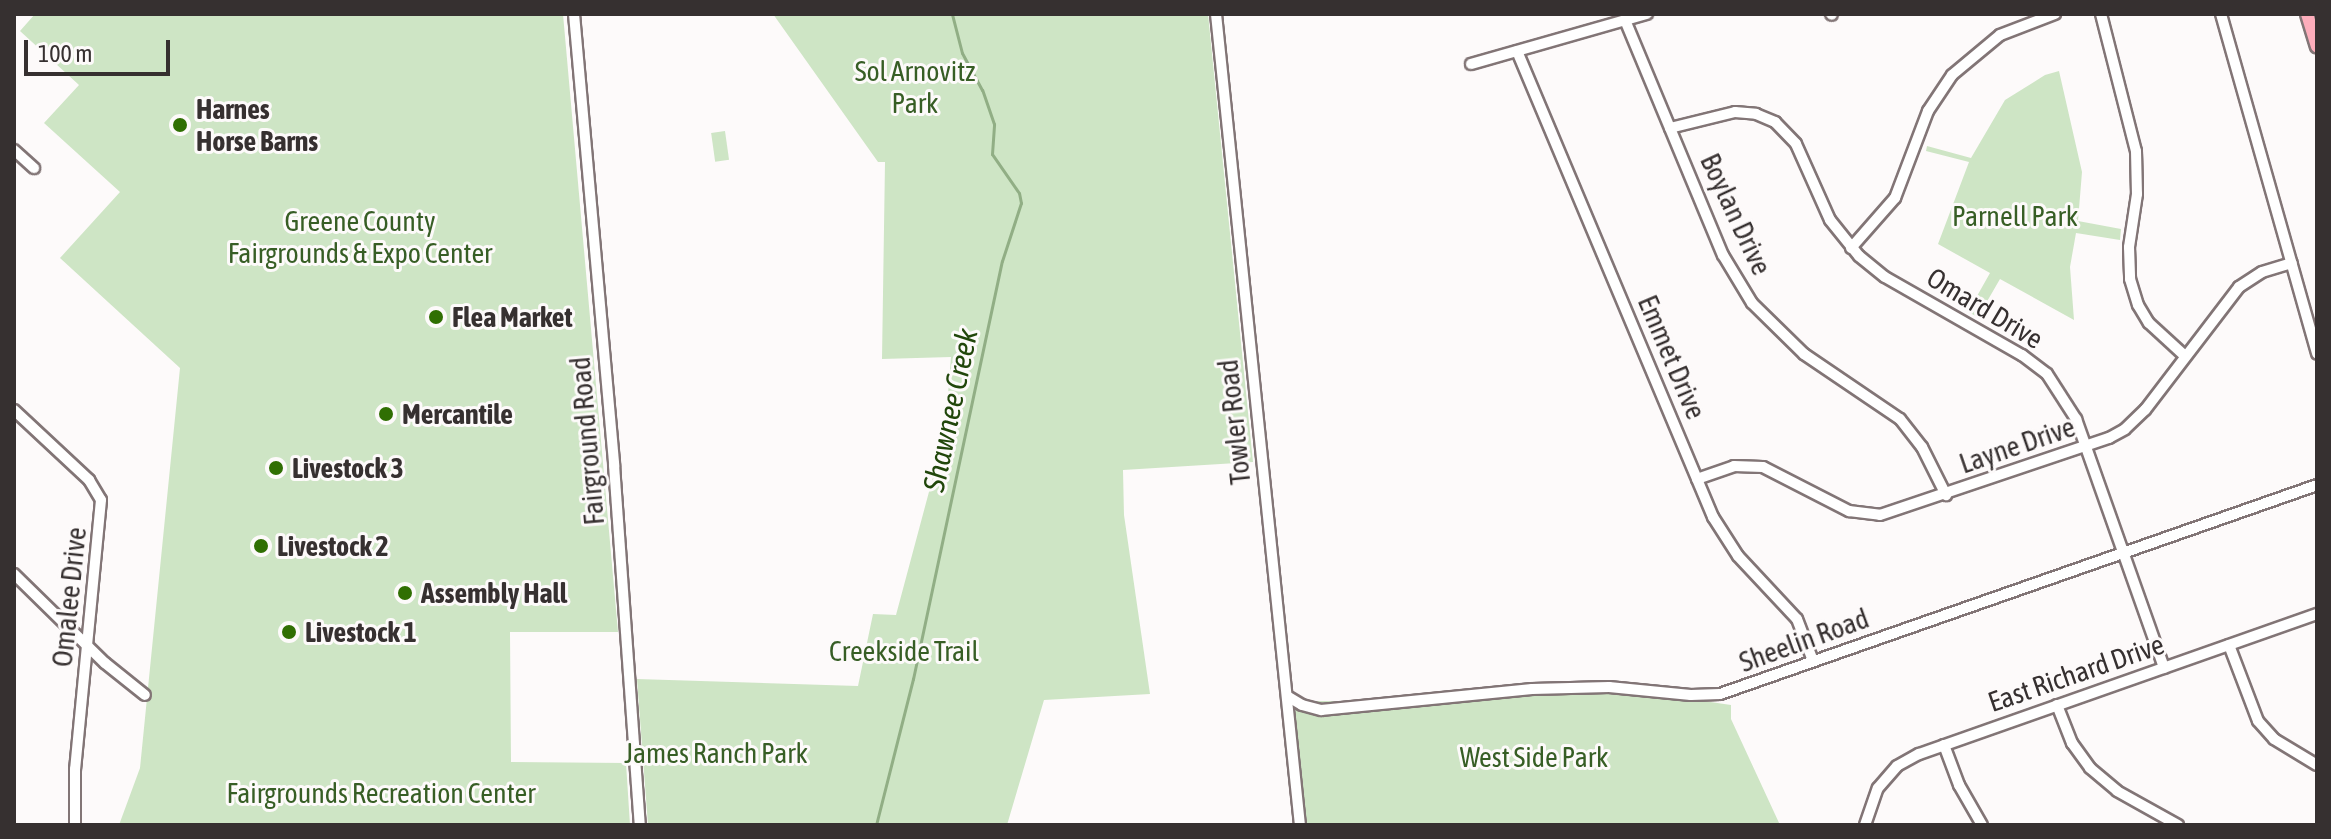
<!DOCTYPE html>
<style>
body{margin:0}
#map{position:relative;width:2331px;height:839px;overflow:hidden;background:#fdfafa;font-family:"Asap Condensed",sans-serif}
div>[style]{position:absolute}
.green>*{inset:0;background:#cee5c5;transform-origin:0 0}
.stream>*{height:3px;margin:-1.5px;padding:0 1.5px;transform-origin:1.5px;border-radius:1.5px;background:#91ae85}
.roads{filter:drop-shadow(2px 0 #827576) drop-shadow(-2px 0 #827576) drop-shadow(0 2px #827576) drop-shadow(0 -2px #827576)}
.minor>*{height:10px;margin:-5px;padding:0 5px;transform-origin:5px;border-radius:5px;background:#fff}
.major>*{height:12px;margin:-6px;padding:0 6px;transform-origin:6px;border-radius:6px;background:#fdadbb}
.dots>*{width:22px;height:22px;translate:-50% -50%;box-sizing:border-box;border:4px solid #fdfafa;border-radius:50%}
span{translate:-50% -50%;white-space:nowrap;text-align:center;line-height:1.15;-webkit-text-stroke:6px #fdfafa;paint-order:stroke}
.park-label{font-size:28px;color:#375e25}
.poi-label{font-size:28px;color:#363030;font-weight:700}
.left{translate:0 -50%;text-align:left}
.street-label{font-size:28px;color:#363030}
.water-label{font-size:30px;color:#21470b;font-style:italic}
.frame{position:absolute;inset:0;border:16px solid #363030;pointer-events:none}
.scale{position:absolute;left:24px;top:40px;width:146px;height:36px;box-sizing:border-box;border:4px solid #363030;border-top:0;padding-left:10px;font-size:24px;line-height:28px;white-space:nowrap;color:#363030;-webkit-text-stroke:6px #fdfafa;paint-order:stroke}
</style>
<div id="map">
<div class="green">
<i style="clip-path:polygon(35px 14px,563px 14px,618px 632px,510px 632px,511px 762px,626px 763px,630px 825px,119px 825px,140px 768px,180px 368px,60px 258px,120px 192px,44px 123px,79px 85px,20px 31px)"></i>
<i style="clip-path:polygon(773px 14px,1208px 14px,1253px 462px,1123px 470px,1124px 515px,1150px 694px,1044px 700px,1007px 825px,648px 825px,637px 679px,858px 686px,873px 614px,896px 615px,945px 432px,951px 357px,882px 359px,885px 162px,878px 162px)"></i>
<i style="clip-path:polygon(2059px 71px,2082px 172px,2078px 221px,2121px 229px,2120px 240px,2076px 233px,2070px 267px,2074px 320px,2000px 279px,1978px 317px,1968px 312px,1990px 273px,1938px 244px,1969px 162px,1926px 151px,1927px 146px,1971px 158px,2005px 100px,2045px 75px)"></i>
<i style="left:725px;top:131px;width:29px;height:14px;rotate:82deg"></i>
<i style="clip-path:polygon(1609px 687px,1731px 705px,1731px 719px,1780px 825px,1303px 825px,1294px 701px,1418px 701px)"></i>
</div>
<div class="stream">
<i style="left:876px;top:825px;width:151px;rotate:-75.8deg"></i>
<i style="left:913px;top:679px;width:427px;rotate:-78deg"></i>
<i style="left:1002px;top:261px;width:61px;rotate:-71.9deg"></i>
<i style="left:1021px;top:203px;width:10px;rotate:-101deg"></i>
<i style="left:1019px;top:193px;width:47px;rotate:-124.7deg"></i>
<i style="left:992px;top:154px;width:30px;rotate:-86deg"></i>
<i style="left:994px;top:124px;width:36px;rotate:-109deg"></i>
<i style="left:982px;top:90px;width:42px;rotate:-118.4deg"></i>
<i style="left:962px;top:53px;width:40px;rotate:-104.4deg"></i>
</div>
<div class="roads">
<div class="minor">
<i style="left:574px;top:14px;width:453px;rotate:84.9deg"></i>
<i style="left:614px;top:465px;width:361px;rotate:85.9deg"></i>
<i style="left:1216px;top:14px;width:815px;rotate:84.09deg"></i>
<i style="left:1831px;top:14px;width:1px;rotate:45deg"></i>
<i style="left:2101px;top:14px;width:141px;rotate:75.7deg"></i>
<i style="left:2136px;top:151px;width:43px;rotate:88.7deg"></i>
<i style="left:2137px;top:194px;width:54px;rotate:98.6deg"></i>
<i style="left:2129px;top:247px;width:32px;rotate:88deg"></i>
<i style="left:2130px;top:279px;width:27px;rotate:73deg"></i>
<i style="left:2138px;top:305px;width:21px;rotate:59deg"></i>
<i style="left:2149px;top:323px;width:49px;rotate:42.5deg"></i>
<i style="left:2221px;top:14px;width:353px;rotate:74.2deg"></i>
<i style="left:1625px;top:20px;width:255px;rotate:67.4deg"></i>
<i style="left:1723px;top:255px;width:56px;rotate:58.9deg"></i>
<i style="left:1752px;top:303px;width:73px;rotate:44.4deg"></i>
<i style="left:1804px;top:354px;width:116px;rotate:34.1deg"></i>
<i style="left:1900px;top:419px;width:36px;rotate:52deg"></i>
<i style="left:1922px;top:447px;width:54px;rotate:63.4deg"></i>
<i style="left:1517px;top:51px;width:506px;rotate:67.19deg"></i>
<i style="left:1713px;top:517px;width:46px;rotate:57.3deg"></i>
<i style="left:1738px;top:556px;width:86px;rotate:46.9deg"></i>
<i style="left:1797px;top:619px;width:45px;rotate:69.1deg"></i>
<i style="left:1471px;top:64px;width:183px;rotate:-15.9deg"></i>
<i style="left:1670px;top:128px;width:67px;rotate:-13.8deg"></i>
<i style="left:1735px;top:112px;width:21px;rotate:5deg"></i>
<i style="left:1756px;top:114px;width:21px;rotate:23deg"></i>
<i style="left:1775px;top:122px;width:30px;rotate:46deg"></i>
<i style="left:1796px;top:144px;width:83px;rotate:65.9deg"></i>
<i style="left:1830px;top:220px;width:46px;rotate:51.1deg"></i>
<i style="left:1859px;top:256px;width:33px;rotate:39deg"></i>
<i style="left:1885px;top:277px;width:158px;rotate:29.7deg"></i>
<i style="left:2022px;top:355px;width:31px;rotate:37deg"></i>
<i style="left:2047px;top:374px;width:54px;rotate:57.2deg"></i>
<i style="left:2076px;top:419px;width:264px;rotate:70.5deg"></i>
<i style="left:14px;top:150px;width:27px;rotate:42deg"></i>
<i style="left:1851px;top:248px;width:67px;rotate:-48.7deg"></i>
<i style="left:1895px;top:198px;width:93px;rotate:-69.2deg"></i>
<i style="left:1928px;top:111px;width:43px;rotate:-56.3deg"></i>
<i style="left:1952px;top:75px;width:62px;rotate:-39.8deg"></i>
<i style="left:2000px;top:35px;width:59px;rotate:-20.9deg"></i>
<i style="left:14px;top:410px;width:103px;rotate:43deg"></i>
<i style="left:89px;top:480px;width:23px;rotate:59deg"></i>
<i style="left:101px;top:500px;width:270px;rotate:95.5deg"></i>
<i style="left:75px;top:769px;width:56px;rotate:90deg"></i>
<i style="left:1697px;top:479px;width:39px;rotate:-19deg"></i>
<i style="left:1734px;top:466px;width:29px;rotate:2deg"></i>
<i style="left:1763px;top:467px;width:97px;rotate:27.1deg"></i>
<i style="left:1849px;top:511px;width:31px;rotate:7deg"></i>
<i style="left:1880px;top:515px;width:242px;rotate:-18.6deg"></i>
<i style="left:2109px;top:438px;width:18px;rotate:-29deg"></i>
<i style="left:2125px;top:429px;width:28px;rotate:-44deg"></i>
<i style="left:2145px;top:410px;width:155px;rotate:-52.6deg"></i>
<i style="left:2239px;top:287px;width:27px;rotate:-33deg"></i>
<i style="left:2262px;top:272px;width:31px;rotate:-17deg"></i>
<i style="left:14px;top:574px;width:127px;rotate:44.4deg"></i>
<i style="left:105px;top:663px;width:51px;rotate:38.7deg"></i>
<i style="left:2229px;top:645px;width:81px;rotate:69.1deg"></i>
<i style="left:2258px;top:721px;width:24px;rotate:48deg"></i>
<i style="left:2274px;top:739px;width:50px;rotate:31.2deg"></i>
<i style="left:1287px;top:696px;width:17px;rotate:31deg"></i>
<i style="left:1302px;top:705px;width:20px;rotate:15deg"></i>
<i style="left:1321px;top:710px;width:212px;rotate:-5.7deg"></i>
<i style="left:1532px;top:689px;width:77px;rotate:-1.5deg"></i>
<i style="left:1609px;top:687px;width:82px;rotate:5.6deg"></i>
<i style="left:1691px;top:695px;width:29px;rotate:-2deg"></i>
<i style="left:1720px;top:694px;width:633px;rotate:-19.29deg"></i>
<i style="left:2057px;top:705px;width:41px;rotate:68.5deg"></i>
<i style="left:2072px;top:743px;width:31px;rotate:54deg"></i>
<i style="left:2090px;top:768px;width:35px;rotate:40deg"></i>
<i style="left:2117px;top:791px;width:70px;rotate:29.1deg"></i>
<i style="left:1944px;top:745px;width:43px;rotate:69.4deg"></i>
<i style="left:1959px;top:785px;width:46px;rotate:60.1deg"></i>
<i style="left:1865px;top:825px;width:39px;rotate:-71deg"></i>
<i style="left:1878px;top:788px;width:29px;rotate:-49deg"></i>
<i style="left:1897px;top:766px;width:25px;rotate:-29deg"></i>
<i style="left:1919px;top:754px;width:422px;rotate:-19.4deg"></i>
</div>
<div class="major">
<i style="left:2307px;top:14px;width:34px;rotate:73deg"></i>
</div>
</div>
<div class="dots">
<i style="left:180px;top:125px;background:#306f03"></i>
<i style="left:436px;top:317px;background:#306f03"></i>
<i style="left:386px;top:414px;background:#306f03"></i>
<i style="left:276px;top:468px;background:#306f03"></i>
<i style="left:261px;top:546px;background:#306f03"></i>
<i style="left:405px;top:593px;background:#306f03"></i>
<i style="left:289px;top:632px;background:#306f03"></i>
</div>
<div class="park-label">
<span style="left:915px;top:87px">Sol Arnovitz<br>Park</span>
<span style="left:2015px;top:216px">Parnell Park</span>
<span style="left:360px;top:237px">Greene County<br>Fairgrounds &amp; Expo Center</span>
<span style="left:904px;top:651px">Creekside Trail</span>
<span style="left:716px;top:753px">James Ranch Park</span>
<span style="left:1534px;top:757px">West Side Park</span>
<span style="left:381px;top:793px">Fairgrounds Recreation Center</span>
</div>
<div class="poi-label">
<span class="left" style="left:196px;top:125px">Harnes<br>Horse Barns</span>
<span class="left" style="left:452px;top:317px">Flea Market</span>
<span class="left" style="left:402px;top:414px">Mercantile</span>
<span class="left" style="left:292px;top:468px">Livestock 3</span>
<span class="left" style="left:277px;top:546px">Livestock 2</span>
<span class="left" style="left:421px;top:593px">Assembly Hall</span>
<span class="left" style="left:305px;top:632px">Livestock 1</span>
</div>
<div class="street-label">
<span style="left:1736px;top:214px;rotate:65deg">Boylan Drive</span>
<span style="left:1985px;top:308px;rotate:31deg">Omard Drive</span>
<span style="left:1672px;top:357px;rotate:67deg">Emmet Drive</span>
<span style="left:1234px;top:422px;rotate:-96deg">Towler Road</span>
<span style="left:587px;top:441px;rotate:-95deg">Fairground Road</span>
<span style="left:2017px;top:445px;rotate:-19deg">Layne Drive</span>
<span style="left:69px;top:597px;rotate:-84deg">Omalee Drive</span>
<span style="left:1804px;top:640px;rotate:-20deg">Sheelin Road</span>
<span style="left:2076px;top:673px;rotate:-19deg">East Richard Drive</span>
</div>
<div class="water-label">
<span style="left:950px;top:410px;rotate:-78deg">Shawnee Creek</span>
</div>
<div class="frame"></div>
<div class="scale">100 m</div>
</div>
